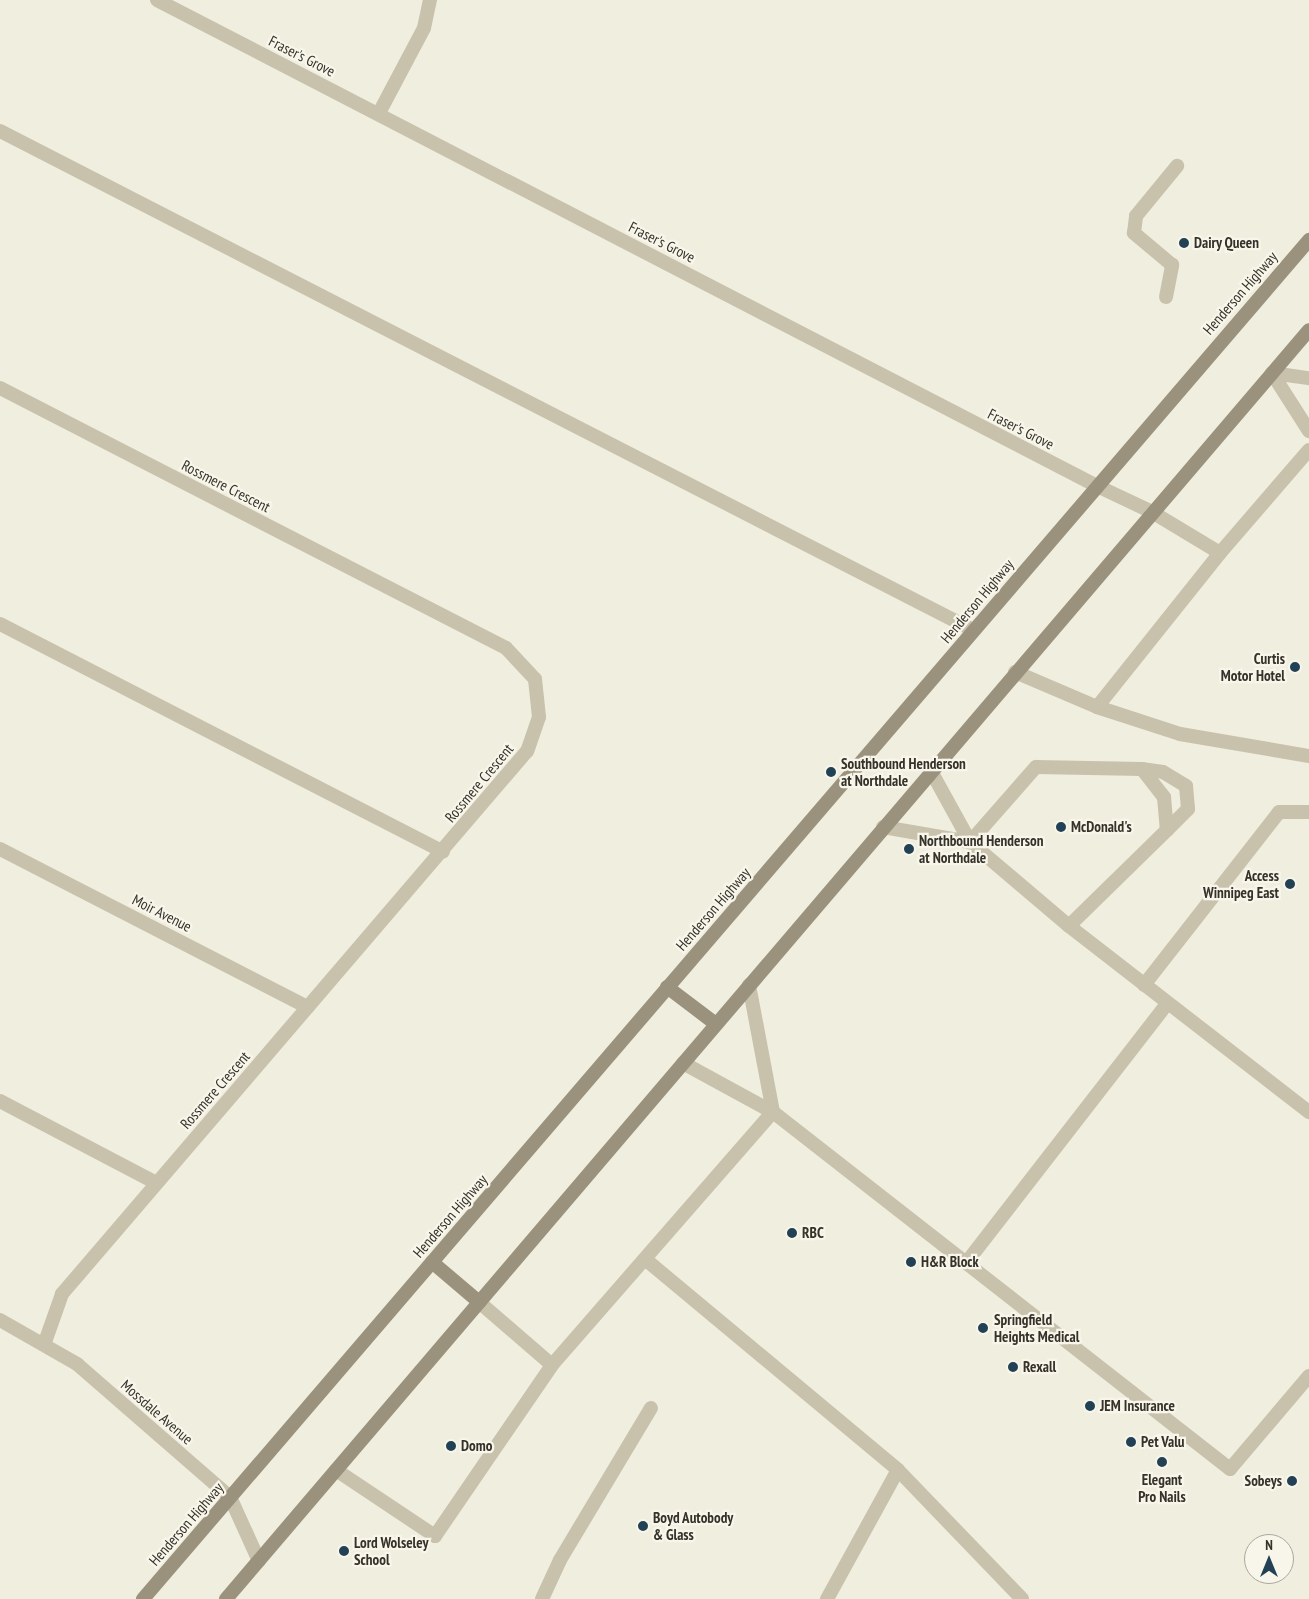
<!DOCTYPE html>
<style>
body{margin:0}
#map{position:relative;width:1309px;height:1599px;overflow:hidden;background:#f0eedf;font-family:"PT Sans Narrow",sans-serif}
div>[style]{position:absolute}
.service>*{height:14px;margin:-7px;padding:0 7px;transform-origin:7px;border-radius:7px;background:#c8c1ac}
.minor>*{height:14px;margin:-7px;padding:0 7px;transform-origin:7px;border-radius:7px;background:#c8c1ac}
.secondary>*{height:14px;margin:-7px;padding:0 7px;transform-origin:7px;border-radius:7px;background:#9b927d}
.dots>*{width:14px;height:14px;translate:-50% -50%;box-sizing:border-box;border:2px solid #f8f6eb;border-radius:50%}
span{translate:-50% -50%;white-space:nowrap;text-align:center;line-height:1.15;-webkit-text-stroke:4.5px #f8f6eb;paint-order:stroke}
.street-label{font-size:15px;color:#36322a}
.poi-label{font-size:15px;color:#36322a;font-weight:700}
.left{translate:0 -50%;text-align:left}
.right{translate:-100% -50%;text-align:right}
.north{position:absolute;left:1244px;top:1534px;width:50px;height:50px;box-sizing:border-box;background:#f8f6eb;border:1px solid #aaa89e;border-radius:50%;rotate:0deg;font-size:14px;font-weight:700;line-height:20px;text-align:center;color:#36322a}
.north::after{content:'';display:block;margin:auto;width:18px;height:22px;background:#234154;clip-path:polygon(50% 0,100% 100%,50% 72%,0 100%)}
</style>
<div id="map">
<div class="service">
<i style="left:0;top:131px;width:1093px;rotate:27.15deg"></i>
<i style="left:1166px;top:297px;width:33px;rotate:-79deg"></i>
<i style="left:1172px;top:265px;width:50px;rotate:-139.9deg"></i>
<i style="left:1134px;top:233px;width:17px;rotate:-83deg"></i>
<i style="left:1136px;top:216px;width:65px;rotate:-50.6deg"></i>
<i style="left:1272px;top:373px;width:69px;rotate:57.5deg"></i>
<i style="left:1272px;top:373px;width:37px;rotate:8deg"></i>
<i style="left:1152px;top:512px;width:79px;rotate:31.1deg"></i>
<i style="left:0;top:624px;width:498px;rotate:27.2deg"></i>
<i style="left:1015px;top:672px;width:89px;rotate:23.1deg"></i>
<i style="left:1097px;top:707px;width:87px;rotate:18deg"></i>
<i style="left:1180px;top:734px;width:131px;rotate:9.7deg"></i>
<i style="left:1097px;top:707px;width:197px;rotate:-51.4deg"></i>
<i style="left:1220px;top:553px;width:136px;rotate:-49.2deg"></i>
<i style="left:1142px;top:769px;width:21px;rotate:8deg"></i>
<i style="left:1163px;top:772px;width:27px;rotate:31deg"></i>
<i style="left:1186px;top:786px;width:23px;rotate:85deg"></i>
<i style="left:1188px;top:809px;width:30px;rotate:135deg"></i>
<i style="left:931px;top:771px;width:81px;rotate:61.2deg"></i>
<i style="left:970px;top:842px;width:130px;rotate:40.3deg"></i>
<i style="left:1069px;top:926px;width:304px;rotate:37.8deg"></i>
<i style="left:883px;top:827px;width:88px;rotate:9.8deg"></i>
<i style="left:970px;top:842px;width:100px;rotate:-48.7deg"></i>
<i style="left:1036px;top:767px;width:106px;rotate:1.1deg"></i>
<i style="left:1142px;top:769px;width:36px;rotate:52deg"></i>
<i style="left:1164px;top:797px;width:33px;rotate:85deg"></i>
<i style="left:1167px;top:830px;width:137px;rotate:135.6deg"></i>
<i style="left:749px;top:985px;width:129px;rotate:79.3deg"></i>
<i style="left:1144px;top:985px;width:219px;rotate:-52deg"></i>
<i style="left:1279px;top:812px;width:30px"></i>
<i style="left:683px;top:1063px;width:102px;rotate:28.6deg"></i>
<i style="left:773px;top:1112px;width:580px;rotate:38deg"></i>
<i style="left:1230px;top:1469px;width:122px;rotate:-49.7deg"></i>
<i style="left:0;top:1101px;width:176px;rotate:27.7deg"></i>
<i style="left:645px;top:1259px;width:329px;rotate:39.8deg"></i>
<i style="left:898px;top:1470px;width:179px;rotate:46.1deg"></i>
<i style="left:966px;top:1263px;width:329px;rotate:-52.2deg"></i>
<i style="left:479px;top:1302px;width:96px;rotate:40.8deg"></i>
<i style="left:552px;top:1365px;width:336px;rotate:-48.9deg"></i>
<i style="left:336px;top:1470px;width:119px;rotate:33.7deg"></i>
<i style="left:435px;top:1536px;width:207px;rotate:-55.6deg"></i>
<i style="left:542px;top:1599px;width:43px;rotate:-65.2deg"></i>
<i style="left:560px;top:1560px;width:177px;rotate:-59.1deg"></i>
<i style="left:827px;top:1599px;width:147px;rotate:-61.2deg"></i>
</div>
<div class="minor">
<i style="left:157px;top:0;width:1056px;rotate:27.34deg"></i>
<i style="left:1095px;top:485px;width:63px;rotate:25.3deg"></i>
<i style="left:379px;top:113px;width:96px;rotate:-62.1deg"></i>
<i style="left:424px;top:28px;width:29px;rotate:-78deg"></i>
<i style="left:0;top:388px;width:569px;rotate:27.2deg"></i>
<i style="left:506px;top:648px;width:42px;rotate:46.9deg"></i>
<i style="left:535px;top:679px;width:38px;rotate:84deg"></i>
<i style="left:539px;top:717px;width:36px;rotate:109deg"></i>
<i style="left:527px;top:751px;width:715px;rotate:130.58deg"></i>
<i style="left:62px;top:1294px;width:51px;rotate:109.5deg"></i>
<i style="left:0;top:849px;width:346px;rotate:27.2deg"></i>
<i style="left:0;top:1320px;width:89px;rotate:29.7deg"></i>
<i style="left:77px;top:1364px;width:203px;rotate:41deg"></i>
<i style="left:230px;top:1497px;width:70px;rotate:65.6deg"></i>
</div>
<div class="secondary">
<i style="left:667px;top:987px;width:61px;rotate:37.1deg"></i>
<i style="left:432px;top:1262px;width:62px;rotate:40.4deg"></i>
<i style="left:143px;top:1599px;width:1791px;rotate:-49.37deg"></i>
<i style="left:226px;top:1599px;width:1668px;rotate:-49.52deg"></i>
</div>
<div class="dots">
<i style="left:1184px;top:243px;background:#234154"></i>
<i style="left:1295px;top:667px;background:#234154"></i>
<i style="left:831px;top:772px;background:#234154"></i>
<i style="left:1061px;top:827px;background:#234154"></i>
<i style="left:909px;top:849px;background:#234154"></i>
<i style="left:1290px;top:884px;background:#234154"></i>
<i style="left:792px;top:1233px;background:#234154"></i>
<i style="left:911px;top:1262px;background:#234154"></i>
<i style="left:983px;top:1328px;background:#234154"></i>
<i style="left:1013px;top:1367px;background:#234154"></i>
<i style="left:1090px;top:1406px;background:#234154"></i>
<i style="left:1131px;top:1442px;background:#234154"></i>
<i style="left:451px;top:1446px;background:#234154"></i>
<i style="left:1162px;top:1462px;background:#234154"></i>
<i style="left:1292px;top:1481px;background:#234154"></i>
<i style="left:643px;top:1526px;background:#234154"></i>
<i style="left:344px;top:1551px;background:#234154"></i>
</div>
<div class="street-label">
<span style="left:302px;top:56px;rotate:27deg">Fraser's Grove</span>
<span style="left:662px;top:242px;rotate:27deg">Fraser's Grove</span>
<span style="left:1240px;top:293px;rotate:-49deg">Henderson Highway</span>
<span style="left:1021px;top:429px;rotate:27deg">Fraser's Grove</span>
<span style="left:226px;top:486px;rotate:27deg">Rossmere Crescent</span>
<span style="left:977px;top:601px;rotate:-50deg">Henderson Highway</span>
<span style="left:479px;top:783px;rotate:-50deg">Rossmere Crescent</span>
<span style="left:713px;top:909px;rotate:-49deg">Henderson Highway</span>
<span style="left:162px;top:913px;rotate:27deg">Moir Avenue</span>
<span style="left:215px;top:1090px;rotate:-49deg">Rossmere Crescent</span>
<span style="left:450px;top:1216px;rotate:-49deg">Henderson Highway</span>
<span style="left:157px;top:1412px;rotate:41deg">Mossdale Avenue</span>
<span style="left:186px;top:1524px;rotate:-49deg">Henderson Highway</span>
</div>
<div class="poi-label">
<span class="left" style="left:1194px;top:243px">Dairy Queen</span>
<span class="right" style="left:1285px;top:667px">Curtis<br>Motor Hotel</span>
<span class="left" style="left:841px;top:772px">Southbound Henderson<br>at Northdale</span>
<span class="left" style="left:1071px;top:827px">McDonald's</span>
<span class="left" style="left:919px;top:849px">Northbound Henderson<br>at Northdale</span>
<span class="right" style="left:1279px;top:884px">Access<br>Winnipeg East</span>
<span class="left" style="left:802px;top:1233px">RBC</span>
<span class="left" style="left:921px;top:1262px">H&amp;R Block</span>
<span class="left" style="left:994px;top:1328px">Springfield<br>Heights Medical</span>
<span class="left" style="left:1023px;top:1367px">Rexall</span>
<span class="left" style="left:1100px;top:1406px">JEM Insurance</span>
<span class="left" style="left:1141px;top:1442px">Pet Valu</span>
<span class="left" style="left:461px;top:1446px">Domo</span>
<span style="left:1162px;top:1488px">Elegant<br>Pro Nails</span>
<span class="right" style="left:1282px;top:1481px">Sobeys</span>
<span class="left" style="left:653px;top:1526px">Boyd Autobody<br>&amp; Glass</span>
<span class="left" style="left:354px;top:1551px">Lord Wolseley<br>School</span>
</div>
<div class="north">N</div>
</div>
